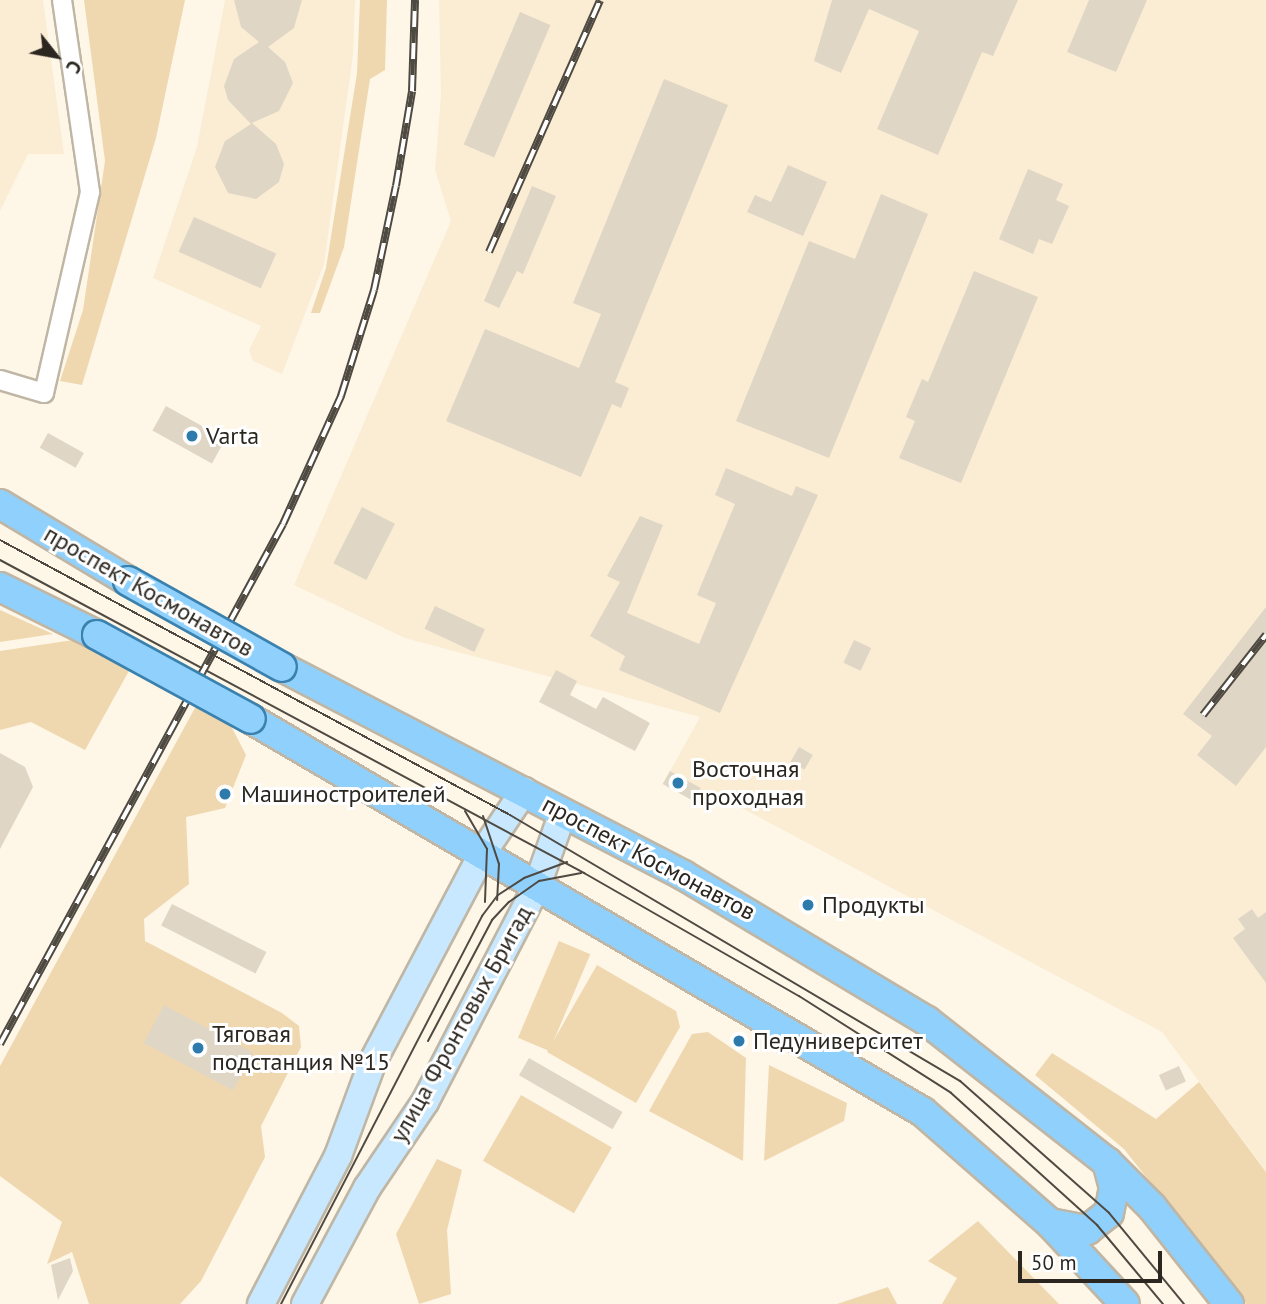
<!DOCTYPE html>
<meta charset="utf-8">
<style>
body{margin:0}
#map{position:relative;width:1266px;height:1304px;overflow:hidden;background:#fef6e7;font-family:"PT Sans",sans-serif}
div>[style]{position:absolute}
.built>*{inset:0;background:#fbedd4}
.green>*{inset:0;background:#efd8b0;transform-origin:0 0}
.building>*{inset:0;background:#e0d6c5;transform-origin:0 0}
.roads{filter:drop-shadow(2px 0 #bfb6a5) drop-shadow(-2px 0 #bfb6a5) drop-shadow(0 2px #bfb6a5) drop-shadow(0 -2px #bfb6a5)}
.minor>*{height:18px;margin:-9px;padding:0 9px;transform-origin:9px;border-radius:9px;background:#fff}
.secondary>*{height:26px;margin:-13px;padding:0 13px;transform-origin:13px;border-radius:13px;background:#c7e8fe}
.primary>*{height:28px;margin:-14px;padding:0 14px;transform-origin:14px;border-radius:14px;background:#8fd1fc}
.tram>*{height:2px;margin:-1px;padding:0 1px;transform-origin:1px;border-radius:1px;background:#4e4941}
.rail>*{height:8px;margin-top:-4px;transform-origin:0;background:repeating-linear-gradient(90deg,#fff 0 16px,#4e4941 0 32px);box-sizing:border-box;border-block:2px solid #4e4941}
.bridges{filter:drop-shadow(2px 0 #3b81ae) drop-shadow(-2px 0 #3b81ae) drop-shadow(0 2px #3b81ae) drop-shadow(0 -2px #3b81ae)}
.primary-bridge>*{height:28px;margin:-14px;padding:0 14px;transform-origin:14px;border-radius:14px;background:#8fd1fc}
.dots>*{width:19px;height:19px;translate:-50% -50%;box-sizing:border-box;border:4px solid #fff;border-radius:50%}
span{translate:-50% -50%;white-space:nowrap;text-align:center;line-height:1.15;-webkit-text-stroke:6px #fff;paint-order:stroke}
.poi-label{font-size:24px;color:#2b2720}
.left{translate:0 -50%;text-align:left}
.street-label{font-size:24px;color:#2b2720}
.north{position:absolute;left:21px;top:21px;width:70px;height:70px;-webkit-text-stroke:5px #fff;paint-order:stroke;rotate:121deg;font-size:19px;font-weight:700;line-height:28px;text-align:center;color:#2b2720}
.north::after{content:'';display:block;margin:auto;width:24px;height:32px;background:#2b2720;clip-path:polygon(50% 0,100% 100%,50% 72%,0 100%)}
.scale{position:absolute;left:1018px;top:1251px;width:144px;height:32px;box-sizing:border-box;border:4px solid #2b2720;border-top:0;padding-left:9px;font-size:21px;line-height:24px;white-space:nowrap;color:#2b2720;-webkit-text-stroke:5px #fff;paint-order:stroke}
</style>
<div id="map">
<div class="built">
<i style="clip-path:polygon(0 0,43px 0,64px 154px,28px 154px,0 211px)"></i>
<i style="clip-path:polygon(225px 0,355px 0,353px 55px,324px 264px,282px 374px,253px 361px,249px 350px,261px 326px,153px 278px,197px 147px)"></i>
<i style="clip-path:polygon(439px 0,1266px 0,1266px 1171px,1162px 1032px,727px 800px,694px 801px,663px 784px,700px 717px,405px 638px,294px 585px,451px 221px,435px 170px,441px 95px)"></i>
</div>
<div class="green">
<i style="clip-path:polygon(84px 0,185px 0,156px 138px,82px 385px,60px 381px,83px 310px,105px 161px)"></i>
<i style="clip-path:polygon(360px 0,387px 0,385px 70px,370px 79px,344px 247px,320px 313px,311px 313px,326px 268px,357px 73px)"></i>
<i style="clip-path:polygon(0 610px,53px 634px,0 642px)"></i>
<i style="clip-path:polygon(73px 640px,130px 669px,85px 750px,31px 722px,0 730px,0 651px)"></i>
<i style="clip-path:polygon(196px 706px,229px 722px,246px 755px,225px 808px,186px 817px,189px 884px,144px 919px,145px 941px,282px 1013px,299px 1026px,301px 1047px,261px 1126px,265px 1157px,201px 1281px,180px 1304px,89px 1304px,72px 1252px,47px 1264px,62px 1222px,0 1176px,0 1066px)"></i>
<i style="left:559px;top:941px;width:34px;height:105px;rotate:23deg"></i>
<i style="clip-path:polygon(597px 965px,676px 1011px,680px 1027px,636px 1103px,547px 1052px)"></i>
<i style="clip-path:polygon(708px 1032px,746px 1058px,743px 1161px,649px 1111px,692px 1034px)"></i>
<i style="clip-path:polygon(1052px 1053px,1156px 1119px,1199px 1082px,1266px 1172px,1266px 1304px,1246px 1304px,1124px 1149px,1035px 1075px)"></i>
<i style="clip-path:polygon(769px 1065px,847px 1103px,844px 1121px,764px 1161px)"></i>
<i style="left:521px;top:1095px;width:105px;height:76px;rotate:30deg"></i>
<i style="clip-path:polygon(437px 1159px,462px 1170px,447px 1230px,451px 1294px,419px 1304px,396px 1234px)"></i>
<i style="clip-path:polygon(978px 1221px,1059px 1304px,942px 1304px,957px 1278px,928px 1261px)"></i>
<i style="clip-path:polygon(888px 1287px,897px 1304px,837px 1304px)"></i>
</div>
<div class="building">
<i style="clip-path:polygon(234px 0,302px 0,294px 28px,268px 47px,285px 62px,293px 83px,279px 111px,252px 123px,276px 144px,284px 164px,279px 182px,256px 199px,228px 193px,215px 167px,225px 141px,251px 124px,228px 100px,224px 86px,234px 59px,259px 42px,241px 27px)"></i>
<i style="clip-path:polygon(832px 0,1018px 0,993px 56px,982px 52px,938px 155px,877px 129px,919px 31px,869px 9px,841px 73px,814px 61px)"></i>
<i style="clip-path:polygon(1089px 0,1147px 0,1116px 72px,1067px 52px)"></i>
<i style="left:520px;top:12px;width:33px;height:144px;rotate:23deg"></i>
<i style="clip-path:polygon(664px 79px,728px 105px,615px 382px,629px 388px,621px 408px,612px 404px,581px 477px,446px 421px,485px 329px,579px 368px,601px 314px,573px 303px)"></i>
<i style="clip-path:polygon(788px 165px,827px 182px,803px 236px,747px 212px,755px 195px,771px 202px)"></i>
<i style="clip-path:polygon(1028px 169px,1063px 184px,1056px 200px,1069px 206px,1052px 244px,1039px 239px,1033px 254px,999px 239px)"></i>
<i style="clip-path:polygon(532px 186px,556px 196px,523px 274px,517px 271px,499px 308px,484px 301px)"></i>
<i style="clip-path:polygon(881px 194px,928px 214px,829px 458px,736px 421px,809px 241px,855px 259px)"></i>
<i style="left:194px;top:217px;width:90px;height:38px;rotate:24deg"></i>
<i style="clip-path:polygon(974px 271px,1038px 297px,961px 483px,899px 458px,915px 421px,906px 417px,922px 379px,928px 382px)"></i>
<i style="left:166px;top:406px;width:68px;height:28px;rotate:29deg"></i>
<i style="left:48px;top:433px;width:41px;height:17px;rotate:29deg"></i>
<i style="clip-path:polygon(726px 468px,792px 496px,796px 486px,818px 495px,720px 713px,619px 670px,625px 656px,590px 636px,620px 582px,607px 576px,640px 516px,663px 525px,627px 613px,699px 644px,716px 603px,697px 595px,735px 504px,715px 495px)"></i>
<i style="left:362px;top:507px;width:37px;height:63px;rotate:27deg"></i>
<i style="left:435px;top:606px;width:55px;height:25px;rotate:25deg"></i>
<i style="clip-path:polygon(1266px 607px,1266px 747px,1236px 786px,1197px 755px,1212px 736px,1183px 714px)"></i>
<i style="left:854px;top:640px;width:19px;height:25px;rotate:25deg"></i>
<i style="clip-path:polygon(556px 670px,577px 681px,570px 695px,596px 709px,603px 697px,650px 723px,635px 751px,539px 702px)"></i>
<i style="left:799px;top:747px;width:16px;height:17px;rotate:30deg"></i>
<i style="clip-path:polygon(0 753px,25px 767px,33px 787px,0 849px)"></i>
<i style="left:670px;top:771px;width:35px;height:15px;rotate:29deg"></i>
<i style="left:172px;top:904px;width:106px;height:24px;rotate:27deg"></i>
<i style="clip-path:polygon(1252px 909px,1258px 918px,1266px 912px,1266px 983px,1233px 938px,1245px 929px,1238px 919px)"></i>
<i style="left:164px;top:1005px;width:101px;height:43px;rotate:28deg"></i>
<i style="left:529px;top:1058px;width:108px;height:20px;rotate:30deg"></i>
<i style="left:1179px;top:1066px;width:17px;height:22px;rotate:66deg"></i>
<i style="clip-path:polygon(70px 1258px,73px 1271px,58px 1300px,51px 1265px)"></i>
</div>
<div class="roads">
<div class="minor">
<i style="left:0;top:380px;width:46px;rotate:16.5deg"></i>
<i style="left:44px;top:393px;width:206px;rotate:-77.1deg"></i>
<i style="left:90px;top:192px;width:194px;rotate:-98.3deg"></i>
</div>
<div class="secondary">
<i style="left:261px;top:1304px;width:167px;rotate:-62.5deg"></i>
<i style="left:338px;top:1156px;width:101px;rotate:-69.8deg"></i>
<i style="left:373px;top:1061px;width:234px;rotate:-62.2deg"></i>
<i style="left:482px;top:854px;width:76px;rotate:-56.3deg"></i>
<i style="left:305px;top:1304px;width:132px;rotate:-61.9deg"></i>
<i style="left:367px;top:1188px;width:104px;rotate:-56deg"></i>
<i style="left:425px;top:1102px;width:243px;rotate:-62.6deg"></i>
<i style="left:537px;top:886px;width:78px;rotate:-70.6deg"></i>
</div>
<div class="primary">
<i style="left:0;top:504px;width:149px;rotate:31deg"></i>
<i style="left:0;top:587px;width:108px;rotate:26.3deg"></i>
<i style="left:282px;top:667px;width:452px;rotate:27.4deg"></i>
<i style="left:683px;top:875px;width:284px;rotate:30.9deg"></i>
<i style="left:927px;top:1021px;width:229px;rotate:38.1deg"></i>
<i style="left:1107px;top:1162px;width:64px;rotate:45deg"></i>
<i style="left:1152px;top:1207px;width:124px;rotate:51.6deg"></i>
<i style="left:251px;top:719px;width:778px;rotate:30.32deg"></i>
<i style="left:923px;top:1112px;width:169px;rotate:41.2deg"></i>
<i style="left:1050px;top:1223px;width:110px;rotate:47.2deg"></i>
<i style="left:1050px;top:1223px;width:38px;rotate:11deg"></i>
<i style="left:1087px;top:1230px;width:28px;rotate:-38deg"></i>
<i style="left:1109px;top:1213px;width:25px;rotate:-79deg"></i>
<i style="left:1114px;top:1188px;width:27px;rotate:-105deg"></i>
</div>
</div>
<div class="tram">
<i style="left:0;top:540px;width:579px;rotate:28.33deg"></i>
<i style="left:510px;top:815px;width:523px;rotate:30.59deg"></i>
<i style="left:960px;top:1081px;width:199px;rotate:41.5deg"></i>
<i style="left:1109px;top:1213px;width:118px;rotate:50.5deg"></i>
<i style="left:0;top:560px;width:663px;rotate:28.19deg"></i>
<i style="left:584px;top:873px;width:248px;rotate:29.8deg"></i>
<i style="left:799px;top:996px;width:180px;rotate:32.5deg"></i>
<i style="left:951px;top:1093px;width:197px;rotate:42.1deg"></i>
<i style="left:1097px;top:1225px;width:103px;rotate:50.1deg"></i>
<i style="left:465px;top:811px;width:44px;rotate:59.9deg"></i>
<i style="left:487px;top:849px;width:53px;rotate:92.2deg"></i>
<i style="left:483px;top:816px;width:51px;rotate:71.6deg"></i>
<i style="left:499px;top:864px;width:36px;rotate:93deg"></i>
<i style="left:428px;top:1041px;width:137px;rotate:-62.1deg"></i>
<i style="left:492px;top:920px;width:25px;rotate:-47deg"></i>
<i style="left:509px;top:902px;width:37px;rotate:-35deg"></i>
<i style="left:539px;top:881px;width:43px;rotate:-10.8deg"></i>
<i style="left:281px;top:1304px;width:437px;rotate:-62.6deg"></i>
<i style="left:482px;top:916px;width:26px;rotate:-53deg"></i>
<i style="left:498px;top:895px;width:31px;rotate:-33deg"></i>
<i style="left:524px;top:878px;width:46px;rotate:-20.4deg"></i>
</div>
<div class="rail">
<i style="left:489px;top:252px;width:275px;rotate:-66.2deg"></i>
<i style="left:1203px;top:715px;width:102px;rotate:-51.8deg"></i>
<i style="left:0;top:1044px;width:592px;rotate:-61.44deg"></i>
<i style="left:283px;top:524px;width:141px;rotate:-65.6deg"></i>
<i style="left:341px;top:396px;width:111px;rotate:-72.7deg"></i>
<i style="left:374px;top:290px;width:106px;rotate:-78.1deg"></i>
<i style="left:396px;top:186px;width:96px;rotate:-80.4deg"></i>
<i style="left:412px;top:91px;width:91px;rotate:-88.1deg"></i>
</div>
<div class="bridges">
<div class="primary-bridge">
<i style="left:128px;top:581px;width:176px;rotate:29.2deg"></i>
<i style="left:97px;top:635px;width:175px;rotate:28.6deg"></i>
</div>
</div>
<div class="dots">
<i style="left:192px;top:436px;background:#2d7aad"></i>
<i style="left:678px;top:783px;background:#2d7aad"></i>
<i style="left:225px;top:794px;background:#2d7aad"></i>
<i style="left:808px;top:905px;background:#2d7aad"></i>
<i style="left:739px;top:1041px;background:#2d7aad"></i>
<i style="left:198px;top:1048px;background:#2d7aad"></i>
</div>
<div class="poi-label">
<span class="left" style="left:206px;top:436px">Varta</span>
<span class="left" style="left:692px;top:783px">Восточная<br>проходная</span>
<span class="left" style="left:241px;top:794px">Машиностроителей</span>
<span class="left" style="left:822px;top:905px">Продукты</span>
<span class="left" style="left:212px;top:1048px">Тяговая<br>подстанция №15</span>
<span class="left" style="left:753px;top:1041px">Педуниверситет</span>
</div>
<div class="street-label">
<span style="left:149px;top:591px;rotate:30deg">проспект Космонавтов</span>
<span style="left:649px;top:858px;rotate:28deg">проспект Космонавтов</span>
<span style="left:461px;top:1024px;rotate:-61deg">улица Фронтовых Бригад</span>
</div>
<div class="north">С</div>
<div class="scale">50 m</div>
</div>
